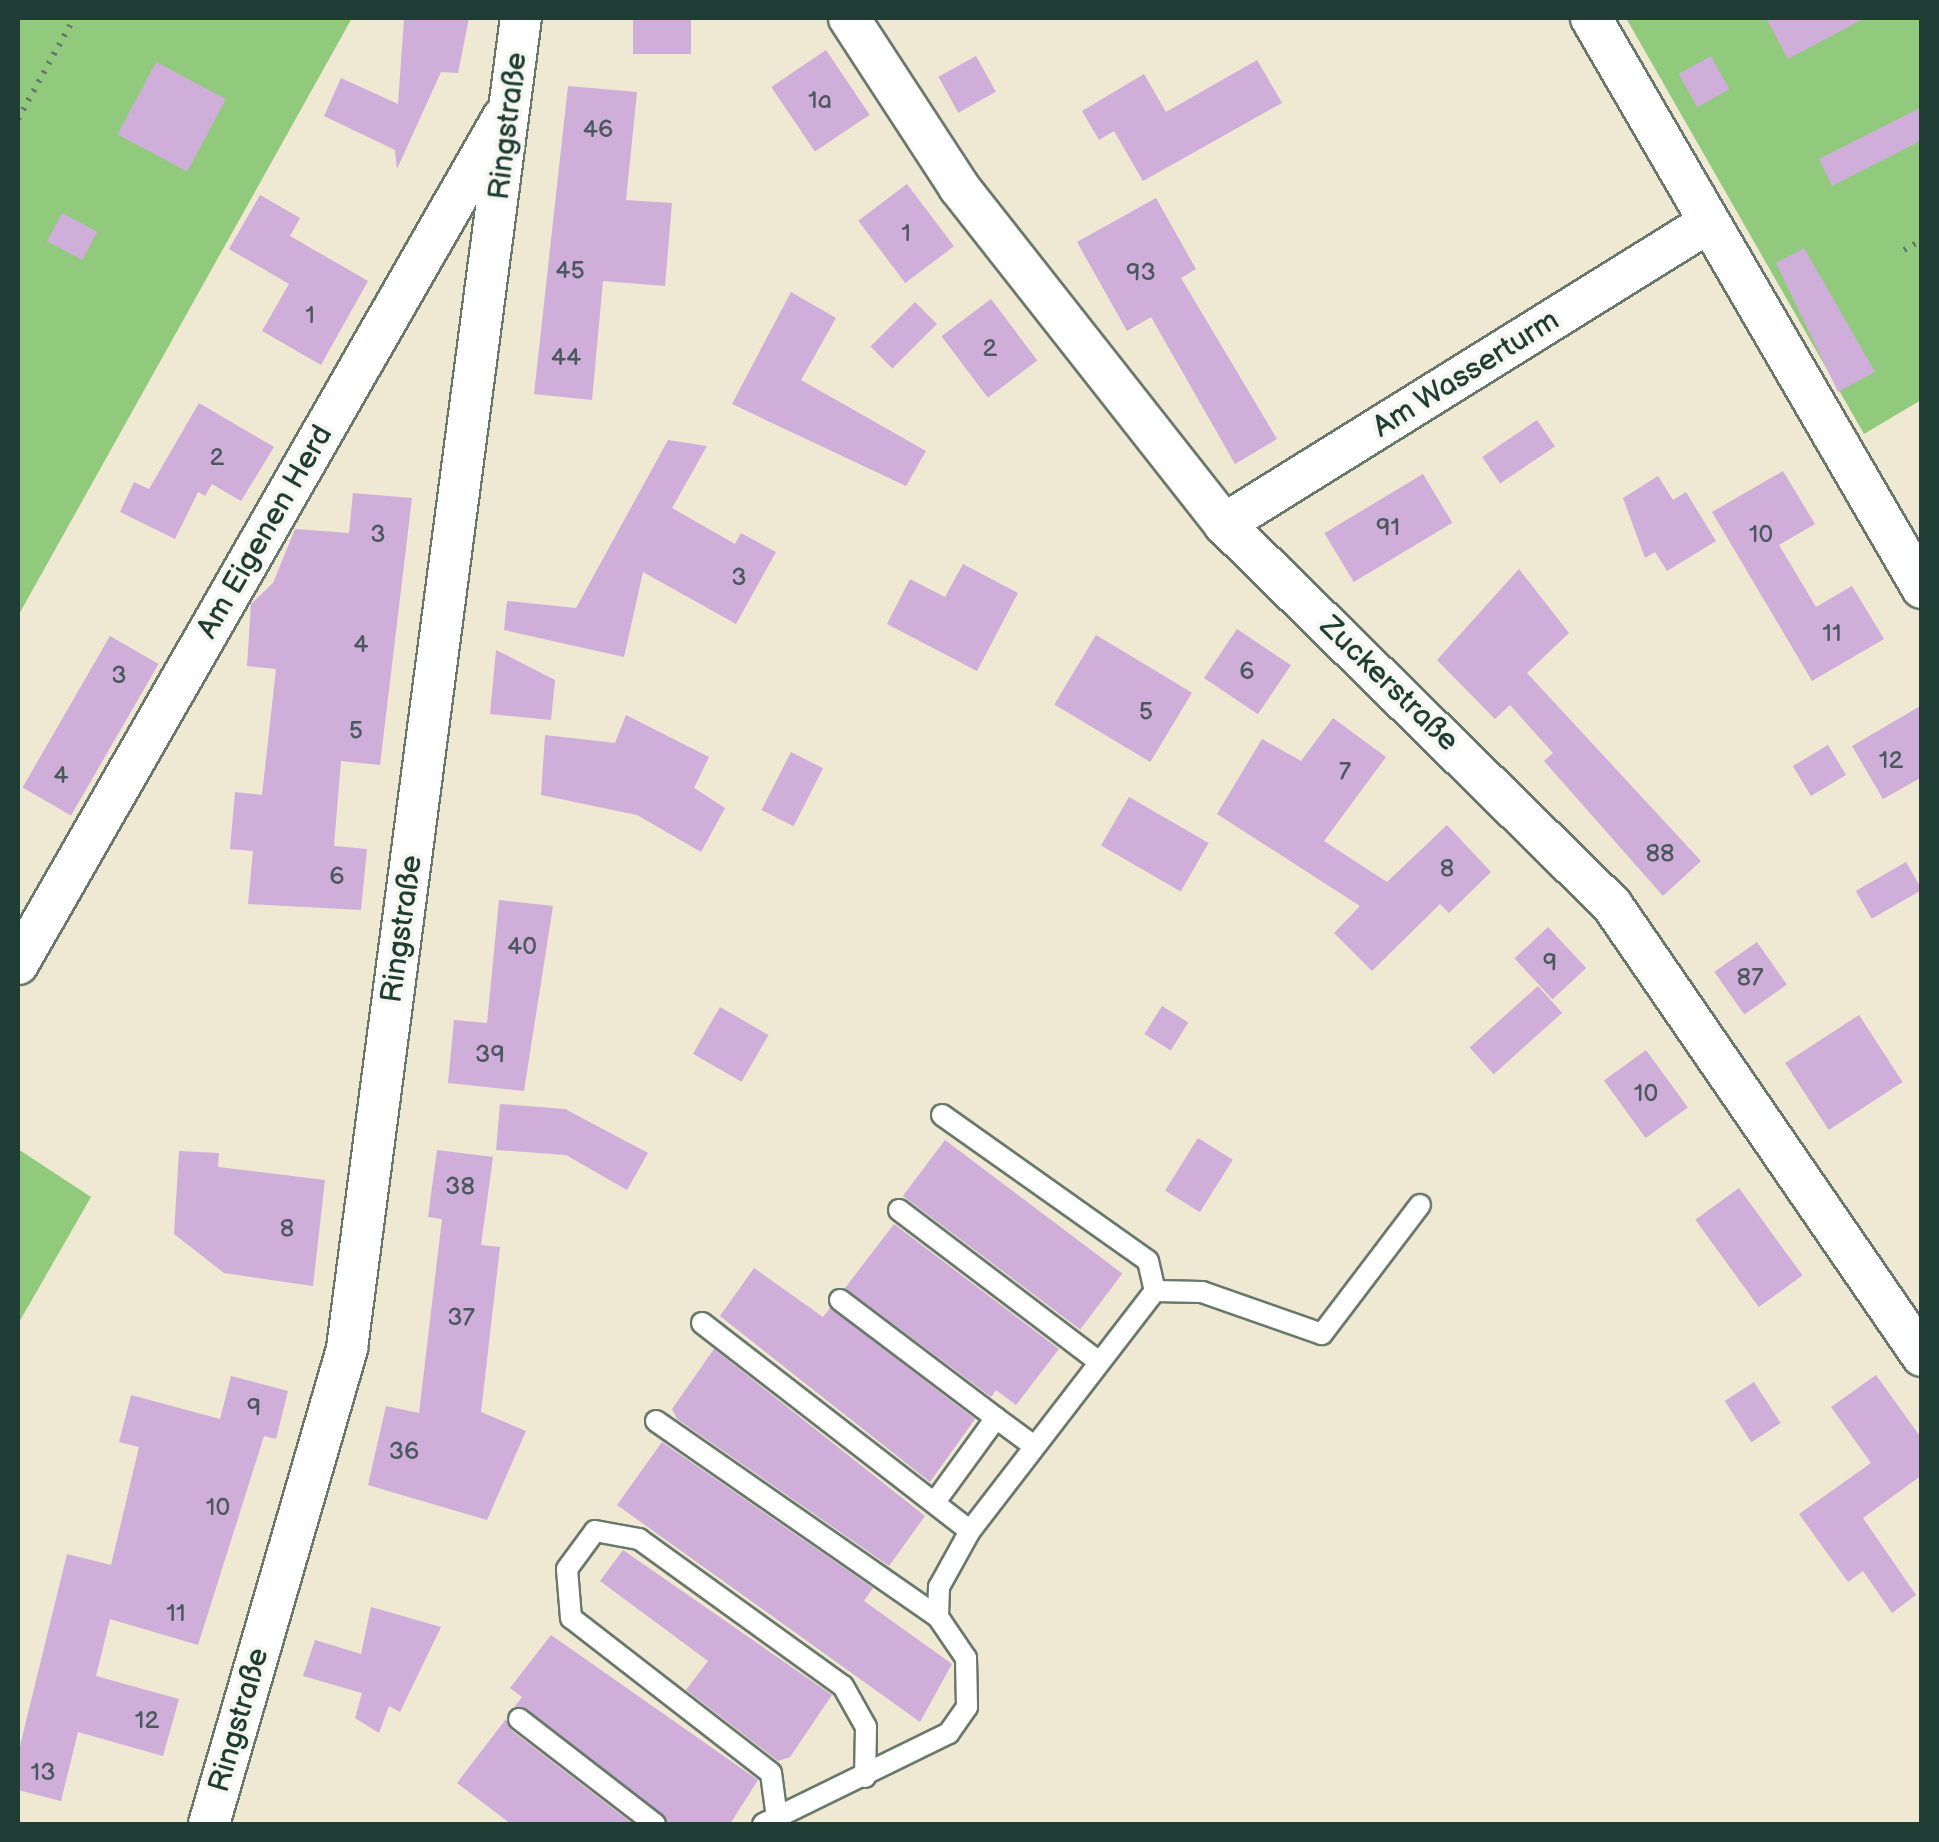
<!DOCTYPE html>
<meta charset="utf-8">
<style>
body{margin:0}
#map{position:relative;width:1939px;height:1842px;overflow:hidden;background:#efe8d2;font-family:"Balsamiq Sans",sans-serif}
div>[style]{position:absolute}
.green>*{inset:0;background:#92ca7d}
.building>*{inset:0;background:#cfaeda;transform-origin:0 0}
.path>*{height:6px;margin-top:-3px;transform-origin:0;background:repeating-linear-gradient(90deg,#68796b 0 2.5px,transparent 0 10.5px)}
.roads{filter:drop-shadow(2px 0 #68796b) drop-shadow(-2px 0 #68796b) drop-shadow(0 2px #68796b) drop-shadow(0 -2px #68796b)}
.lane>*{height:20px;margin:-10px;padding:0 10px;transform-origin:10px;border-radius:10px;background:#fff}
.street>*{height:40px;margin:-20px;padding:0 20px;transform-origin:20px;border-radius:20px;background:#fff}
span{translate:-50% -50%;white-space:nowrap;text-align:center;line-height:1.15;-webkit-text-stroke:8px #f6f6f2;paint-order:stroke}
.number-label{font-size:25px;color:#4b595e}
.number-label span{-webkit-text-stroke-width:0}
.street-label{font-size:30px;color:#1f3d34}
.frame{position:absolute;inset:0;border:20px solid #1f3d34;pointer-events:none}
</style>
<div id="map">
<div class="green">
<i style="clip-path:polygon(18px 18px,352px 18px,18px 616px)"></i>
<i style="clip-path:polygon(1626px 18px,1921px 18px,1921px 400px,1864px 434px)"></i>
<i style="clip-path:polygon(18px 1149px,91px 1197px,18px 1324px)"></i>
</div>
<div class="building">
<i style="clip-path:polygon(469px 18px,458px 73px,441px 72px,397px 169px,395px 150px,324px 116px,341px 78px,398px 104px,404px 19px)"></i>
<i style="left:633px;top:18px;width:58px;height:36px"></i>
<i style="clip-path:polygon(1766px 18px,1865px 18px,1788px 59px)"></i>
<i style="left:826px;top:50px;width:78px;height:66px;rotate:56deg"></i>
<i style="left:976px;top:56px;width:41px;height:43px;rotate:61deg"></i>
<i style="left:1711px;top:56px;width:38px;height:37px;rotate:61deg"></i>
<i style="clip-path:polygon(1257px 60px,1282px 103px,1143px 181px,1114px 131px,1099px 140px,1082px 111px,1144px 74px,1166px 112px)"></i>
<i style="left:156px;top:62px;width:79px;height:82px;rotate:28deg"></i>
<i style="clip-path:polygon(568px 86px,637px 92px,626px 200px,672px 203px,665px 286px,603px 281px,592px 400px,534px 394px)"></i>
<i style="clip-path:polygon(1922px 107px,1922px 140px,1832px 186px,1819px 159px)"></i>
<i style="left:907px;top:184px;width:78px;height:61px;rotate:53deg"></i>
<i style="clip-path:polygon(260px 195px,300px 218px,290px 236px,368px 281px,321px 365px,262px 331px,289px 284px,229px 249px)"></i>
<i style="clip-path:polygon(1156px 198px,1196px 269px,1181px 278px,1277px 439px,1235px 464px,1151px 317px,1127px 331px,1077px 242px)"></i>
<i style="left:62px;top:213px;width:40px;height:32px;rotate:28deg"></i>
<i style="clip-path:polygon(1804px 248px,1875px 372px,1838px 392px,1776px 263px)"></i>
<i style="clip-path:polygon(791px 292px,836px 318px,801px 380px,926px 451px,906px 486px,732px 404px)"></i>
<i style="left:991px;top:299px;width:77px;height:62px;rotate:53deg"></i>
<i style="left:915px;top:302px;width:31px;height:63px;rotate:45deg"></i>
<i style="clip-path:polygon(199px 403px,274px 447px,241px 501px,212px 484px,205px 496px,198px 492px,175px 539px,120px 512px,134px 482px,149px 489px)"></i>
<i style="left:1537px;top:420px;width:32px;height:66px;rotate:56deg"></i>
<i style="clip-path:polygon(668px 440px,707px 446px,672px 508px,735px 544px,741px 533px,776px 552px,736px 624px,643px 572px,624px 657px,504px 630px,507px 601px,576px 608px)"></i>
<i style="clip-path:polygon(1783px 471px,1815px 524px,1779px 545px,1816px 607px,1852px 586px,1884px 639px,1812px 681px,1712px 512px)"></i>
<i style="left:1423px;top:474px;width:57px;height:115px;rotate:59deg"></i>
<i style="clip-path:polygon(1658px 476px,1673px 500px,1686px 492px,1716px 541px,1667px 571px,1655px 552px,1645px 558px,1623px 498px)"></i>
<i style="clip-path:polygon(353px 493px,412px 498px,380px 765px,341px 761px,334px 846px,367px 849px,361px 910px,248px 904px,253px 851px,230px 849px,235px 792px,262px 795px,276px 669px,247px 666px,251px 604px,273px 583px,295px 529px,349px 533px)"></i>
<i style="clip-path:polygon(963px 564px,1018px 593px,977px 671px,887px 624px,910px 579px,945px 597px)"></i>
<i style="clip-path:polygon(1519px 569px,1569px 633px,1527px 673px,1701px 861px,1663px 896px,1544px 761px,1553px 753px,1510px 705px,1495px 719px,1437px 660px)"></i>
<i style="left:1237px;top:629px;width:65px;height:59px;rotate:34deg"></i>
<i style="left:1096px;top:635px;width:112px;height:81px;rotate:31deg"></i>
<i style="left:110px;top:636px;width:56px;height:175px;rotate:30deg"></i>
<i style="clip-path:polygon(496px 650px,555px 680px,551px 720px,490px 714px)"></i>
<i style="clip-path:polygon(1922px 705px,1922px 777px,1883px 799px,1852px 746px)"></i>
<i style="clip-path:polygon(626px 715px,709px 757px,694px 788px,725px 808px,701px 852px,637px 815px,541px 795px,545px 735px,615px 743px)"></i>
<i style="clip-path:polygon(1333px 718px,1386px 757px,1324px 841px,1387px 882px,1447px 825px,1491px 872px,1449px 913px,1440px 904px,1372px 971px,1334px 933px,1360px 906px,1217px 814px,1262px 739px,1301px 761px)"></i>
<i style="left:1828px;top:745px;width:35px;height:41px;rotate:59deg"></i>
<i style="left:791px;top:752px;width:36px;height:65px;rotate:27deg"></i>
<i style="left:1129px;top:797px;width:92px;height:56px;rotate:30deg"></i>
<i style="left:1906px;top:862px;width:32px;height:58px;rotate:60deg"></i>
<i style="clip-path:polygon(499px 900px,553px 906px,524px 1091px,448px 1083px,454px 1020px,487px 1023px)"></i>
<i style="left:1548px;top:927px;width:56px;height:46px;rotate:47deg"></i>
<i style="left:1757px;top:942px;width:52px;height:52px;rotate:55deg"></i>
<i style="left:1538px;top:986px;width:36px;height:92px;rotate:48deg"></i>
<i style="left:1162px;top:1006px;width:31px;height:33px;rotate:32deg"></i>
<i style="left:720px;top:1007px;width:56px;height:54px;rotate:30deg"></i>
<i style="left:1859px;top:1015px;width:80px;height:88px;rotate:57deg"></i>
<i style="left:1646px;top:1050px;width:71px;height:52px;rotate:54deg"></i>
<i style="clip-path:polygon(500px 1104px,565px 1109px,648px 1153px,627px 1190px,566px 1155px,496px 1150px)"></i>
<i style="left:1198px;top:1138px;width:41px;height:62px;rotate:32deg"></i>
<i style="left:945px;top:1140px;width:222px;height:70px;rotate:37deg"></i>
<i style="clip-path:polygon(437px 1150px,493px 1157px,481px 1245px,500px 1247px,481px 1412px,526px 1431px,487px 1520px,368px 1485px,386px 1406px,419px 1413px,442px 1219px,428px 1217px)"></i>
<i style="clip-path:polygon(179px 1151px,219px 1153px,218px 1167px,325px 1180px,313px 1286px,224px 1273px,174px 1234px)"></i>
<i style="left:1739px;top:1188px;width:108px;height:54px;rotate:54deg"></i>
<i style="clip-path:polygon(894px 1224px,1059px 1349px,1016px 1405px,996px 1390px,991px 1397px,845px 1288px)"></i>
<i style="clip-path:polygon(754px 1268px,823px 1317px,830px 1308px,975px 1419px,930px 1482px,720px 1316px)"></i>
<i style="clip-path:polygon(714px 1349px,925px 1516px,889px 1566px,677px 1419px,672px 1409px)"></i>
<i style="clip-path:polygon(1876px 1375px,1922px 1439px,1922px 1475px,1863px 1518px,1916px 1595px,1892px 1613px,1863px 1571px,1848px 1582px,1799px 1514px,1871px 1463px,1831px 1407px)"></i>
<i style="clip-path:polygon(231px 1376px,288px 1391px,276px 1439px,264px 1436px,198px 1645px,110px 1619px,96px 1676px,179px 1699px,163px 1756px,78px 1732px,61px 1801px,18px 1790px,18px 1754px,67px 1554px,111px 1565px,139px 1447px,119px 1442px,131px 1395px,220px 1419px)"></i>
<i style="left:1754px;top:1382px;width:49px;height:35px;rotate:57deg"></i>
<i style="clip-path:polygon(662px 1442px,873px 1588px,864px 1601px,952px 1664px,920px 1722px,617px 1505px)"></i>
<i style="clip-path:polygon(623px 1550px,832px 1695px,790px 1757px,778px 1761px,686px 1690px,708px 1661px,600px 1581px)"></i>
<i style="clip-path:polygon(371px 1607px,441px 1627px,400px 1712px,389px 1706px,379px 1733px,355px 1718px,362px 1693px,303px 1676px,315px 1640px,361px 1654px)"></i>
<i style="clip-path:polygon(551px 1635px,758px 1780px,730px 1824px,669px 1824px,515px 1706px,522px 1697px,510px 1688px)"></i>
<i style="clip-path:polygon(506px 1719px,511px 1730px,633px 1824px,511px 1824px,457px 1783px)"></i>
</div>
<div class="path">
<i style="left:18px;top:119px;width:115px;rotate:-61deg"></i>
<i style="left:1904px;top:250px;width:21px;rotate:-29deg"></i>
</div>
<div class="roads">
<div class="lane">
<i style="left:942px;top:1115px;width:252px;rotate:35.3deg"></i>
<i style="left:1148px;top:1261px;width:31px;rotate:77deg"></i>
<i style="left:899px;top:1210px;width:250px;rotate:37.2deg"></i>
<i style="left:840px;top:1300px;width:196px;rotate:37.1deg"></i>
<i style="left:996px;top:1418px;width:104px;rotate:126deg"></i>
<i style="left:702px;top:1323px;width:339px;rotate:37.8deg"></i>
<i style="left:970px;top:1531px;width:64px;rotate:119deg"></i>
<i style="left:939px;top:1587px;width:30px;rotate:92deg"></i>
<i style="left:996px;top:1418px;width:47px;rotate:36.4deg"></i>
<i style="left:656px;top:1421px;width:343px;rotate:34.8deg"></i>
<i style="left:938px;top:1617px;width:50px;rotate:55.7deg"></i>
<i style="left:966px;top:1658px;width:49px;rotate:88.8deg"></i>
<i style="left:967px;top:1707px;width:32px;rotate:125deg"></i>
<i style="left:949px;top:1733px;width:207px;rotate:153.9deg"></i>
<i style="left:970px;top:1531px;width:303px;rotate:-52.4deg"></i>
<i style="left:1155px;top:1291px;width:47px;rotate:1.2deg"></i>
<i style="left:1202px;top:1292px;width:127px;rotate:19.3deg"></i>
<i style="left:1322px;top:1334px;width:162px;rotate:-52.8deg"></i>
<i style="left:519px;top:1719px;width:172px;rotate:37.7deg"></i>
<i style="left:777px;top:1818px;width:45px;rotate:-97.6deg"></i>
<i style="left:771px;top:1773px;width:253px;rotate:-142.2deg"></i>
<i style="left:571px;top:1618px;width:49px;rotate:-94.7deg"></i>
<i style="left:567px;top:1569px;width:47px;rotate:-53.6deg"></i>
<i style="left:595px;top:1531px;width:45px;rotate:10.3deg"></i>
<i style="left:639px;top:1539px;width:251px;rotate:35.8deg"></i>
<i style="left:843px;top:1686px;width:47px;rotate:60.7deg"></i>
<i style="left:866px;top:1727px;width:50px;rotate:91.1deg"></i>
</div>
<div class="street">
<i style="left:849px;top:18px;width:202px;rotate:56.9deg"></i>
<i style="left:959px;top:187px;width:429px;rotate:51.8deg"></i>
<i style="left:1224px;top:524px;width:544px;rotate:44.48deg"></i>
<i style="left:1612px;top:905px;width:547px;rotate:55.5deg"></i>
<i style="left:1591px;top:18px;width:659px;rotate:59.86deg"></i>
<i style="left:1224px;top:524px;width:570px;rotate:-31.88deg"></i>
<i style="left:18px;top:964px;width:976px;rotate:-60.2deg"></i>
<i style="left:209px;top:1824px;width:496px;rotate:-73.8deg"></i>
<i style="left:347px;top:1348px;width:1341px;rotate:-82.55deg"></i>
</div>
</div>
<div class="number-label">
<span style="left:820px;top:101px">1a</span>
<span style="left:598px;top:130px">46</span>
<span style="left:906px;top:234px">1</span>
<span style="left:570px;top:271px">45</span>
<span style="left:1141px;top:273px">93</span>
<span style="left:310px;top:316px">1</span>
<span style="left:990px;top:349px">2</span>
<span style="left:566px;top:358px">44</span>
<span style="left:217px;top:458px">2</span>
<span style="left:1388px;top:528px">91</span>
<span style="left:378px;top:535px">3</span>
<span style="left:1761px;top:535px">10</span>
<span style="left:739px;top:578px">3</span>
<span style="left:1832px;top:634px">11</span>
<span style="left:361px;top:645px">4</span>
<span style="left:1247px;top:672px">6</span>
<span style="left:119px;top:676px">3</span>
<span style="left:1146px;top:712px">5</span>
<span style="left:356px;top:731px">5</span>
<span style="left:1891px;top:761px">12</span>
<span style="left:1345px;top:772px">7</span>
<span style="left:61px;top:776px">4</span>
<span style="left:1660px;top:854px">88</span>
<span style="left:1447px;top:869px">8</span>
<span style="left:337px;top:877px">6</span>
<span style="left:522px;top:947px">40</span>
<span style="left:1550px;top:963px">9</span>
<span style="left:1750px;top:978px">87</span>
<span style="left:490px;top:1055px">39</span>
<span style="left:1646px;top:1094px">10</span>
<span style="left:460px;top:1187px">38</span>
<span style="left:287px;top:1229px">8</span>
<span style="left:461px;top:1318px">37</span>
<span style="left:254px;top:1408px">9</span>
<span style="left:404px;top:1452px">36</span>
<span style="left:218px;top:1508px">10</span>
<span style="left:176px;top:1614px">11</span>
<span style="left:147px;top:1721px">12</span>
<span style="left:43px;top:1773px">13</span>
</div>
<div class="street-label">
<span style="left:508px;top:126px;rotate:-83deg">Ringstraße</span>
<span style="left:1466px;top:374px;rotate:-32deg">Am Wasserturm</span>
<span style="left:265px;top:532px;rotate:-60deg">Am Eigenen Herd</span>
<span style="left:1389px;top:684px;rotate:44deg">Zuckerstraße</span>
<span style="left:402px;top:929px;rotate:-82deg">Ringstraße</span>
<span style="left:239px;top:1720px;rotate:-74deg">Ringstraße</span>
</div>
<div class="frame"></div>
</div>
